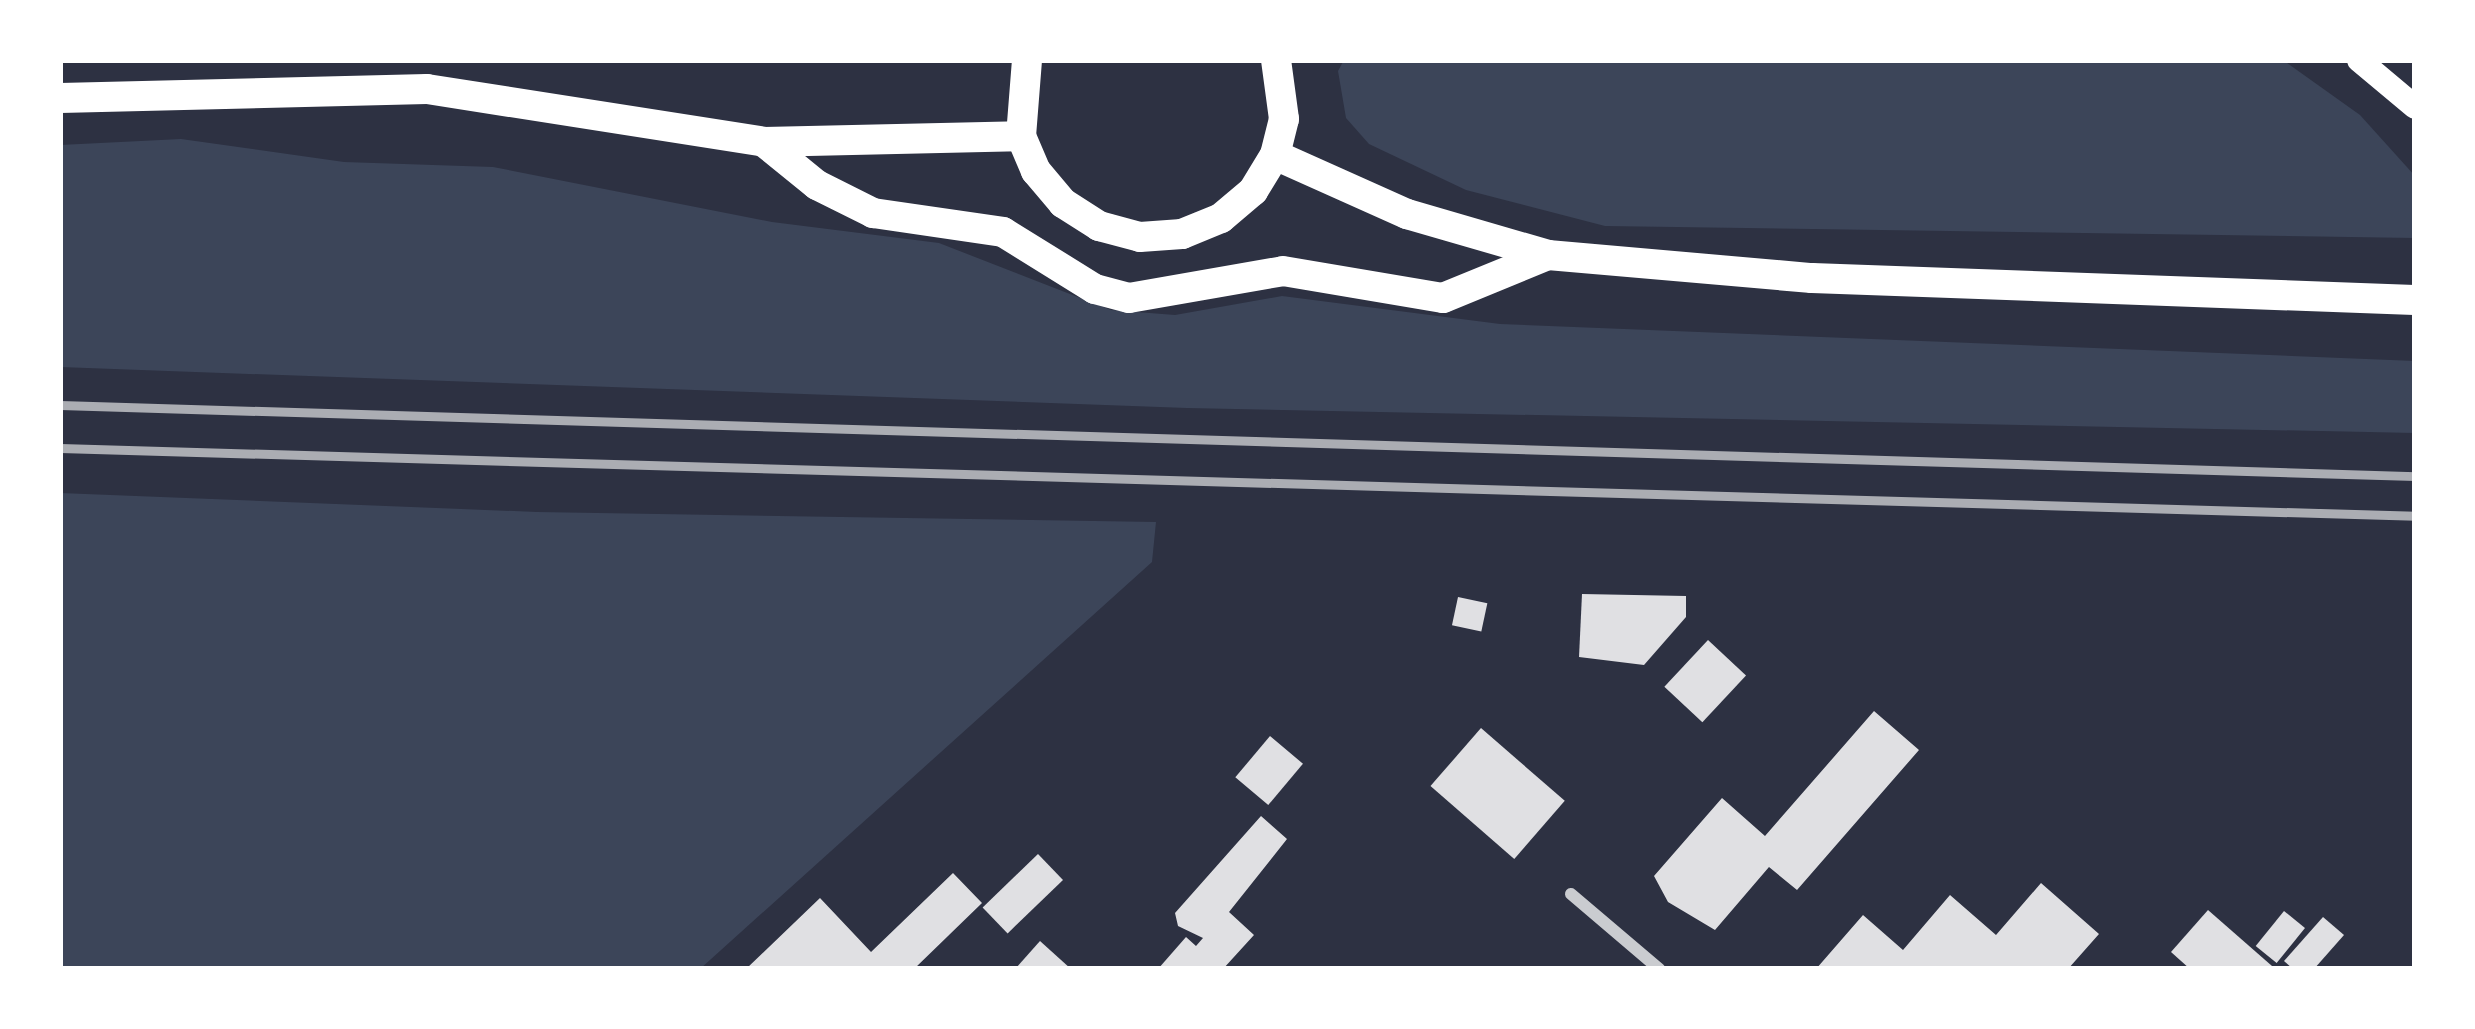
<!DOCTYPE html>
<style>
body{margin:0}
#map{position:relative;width:2475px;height:1029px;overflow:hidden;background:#2d3142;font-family:"Sofia Sans Condensed",sans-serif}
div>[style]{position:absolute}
.green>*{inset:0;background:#3c4559}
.building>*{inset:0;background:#e0e0e3;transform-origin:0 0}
.minor>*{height:12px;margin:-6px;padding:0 6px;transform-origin:6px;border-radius:6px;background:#caccd0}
.secondary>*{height:24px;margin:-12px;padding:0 12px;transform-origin:12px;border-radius:12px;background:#fff}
.primary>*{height:30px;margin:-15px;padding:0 15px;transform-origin:15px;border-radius:15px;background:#fff}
.rail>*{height:9px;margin:-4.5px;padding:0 4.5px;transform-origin:4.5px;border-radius:4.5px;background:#abadb3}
span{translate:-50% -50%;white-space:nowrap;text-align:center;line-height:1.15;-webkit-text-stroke:10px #fff;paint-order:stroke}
.frame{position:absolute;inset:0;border:63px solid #fff;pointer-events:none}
</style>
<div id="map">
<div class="green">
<i style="clip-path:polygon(1344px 60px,2283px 60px,2360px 115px,2415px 176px,2415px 238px,1605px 226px,1466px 190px,1369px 144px,1346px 118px,1338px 71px)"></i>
<i style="clip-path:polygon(181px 139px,344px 162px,493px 167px,772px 222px,939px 243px,1111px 310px,1175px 315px,1282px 296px,1500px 324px,2415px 361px,2415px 433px,1187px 408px,60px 367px,60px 145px)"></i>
<i style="clip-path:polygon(60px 493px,537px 512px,1156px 522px,1152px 562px,700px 969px,60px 969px)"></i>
</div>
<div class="building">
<i style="clip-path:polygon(1582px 594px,1686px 596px,1686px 617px,1644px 665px,1579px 657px)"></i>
<i style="left:1458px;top:597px;width:30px;height:29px;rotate:12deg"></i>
<i style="left:1708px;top:640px;width:52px;height:64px;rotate:43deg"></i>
<i style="clip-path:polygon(1874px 711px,1919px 750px,1797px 890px,1769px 867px,1715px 930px,1668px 902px,1654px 876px,1722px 798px,1765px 836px)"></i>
<i style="left:1481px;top:728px;width:111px;height:77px;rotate:41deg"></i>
<i style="left:1270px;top:736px;width:43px;height:54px;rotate:40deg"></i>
<i style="clip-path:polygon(1261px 816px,1287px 839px,1229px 912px,1254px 935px,1223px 969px,1158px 969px,1186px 937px,1196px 946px,1203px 938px,1178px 926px,1175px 913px)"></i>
<i style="left:1038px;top:854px;width:36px;height:77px;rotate:46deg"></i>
<i style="clip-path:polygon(953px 873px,982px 903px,914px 969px,746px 969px,820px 898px,871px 952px)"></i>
<i style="clip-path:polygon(2041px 883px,2099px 934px,2068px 969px,1816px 969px,1863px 915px,1903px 950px,1950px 895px,1996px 935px)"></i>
<i style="clip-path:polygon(2208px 910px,2272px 966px,2269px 969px,2190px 969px,2171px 952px)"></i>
<i style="left:2284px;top:911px;width:27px;height:45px;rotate:39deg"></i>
<i style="clip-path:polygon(2323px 917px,2344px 935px,2314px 969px,2293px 969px,2284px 961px)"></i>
<i style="clip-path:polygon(1040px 941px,1071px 969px,1015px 969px)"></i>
</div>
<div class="minor">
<i style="left:1571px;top:894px;width:116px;rotate:40.4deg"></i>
</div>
<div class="secondary">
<i style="left:2359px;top:60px;width:73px;rotate:40deg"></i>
</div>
<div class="primary">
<i style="left:1027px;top:60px;width:76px;rotate:94.5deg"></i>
<i style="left:1021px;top:136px;width:38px;rotate:67deg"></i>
<i style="left:1036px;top:171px;width:42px;rotate:49.8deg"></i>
<i style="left:1063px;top:203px;width:43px;rotate:32.6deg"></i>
<i style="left:1099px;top:226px;width:42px;rotate:15deg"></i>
<i style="left:1140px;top:237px;width:42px;rotate:-4.1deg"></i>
<i style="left:1182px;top:234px;width:42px;rotate:-22.3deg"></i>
<i style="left:1221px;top:218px;width:42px;rotate:-40.2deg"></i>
<i style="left:1253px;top:191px;width:42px;rotate:-58.6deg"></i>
<i style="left:1275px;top:155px;width:37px;rotate:-76deg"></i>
<i style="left:1284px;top:119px;width:60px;rotate:-97.7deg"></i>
<i style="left:60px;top:98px;width:367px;rotate:-1.4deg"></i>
<i style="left:427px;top:89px;width:341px;rotate:8.9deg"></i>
<i style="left:764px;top:142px;width:257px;rotate:-1.3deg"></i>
<i style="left:764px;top:142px;width:68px;rotate:39.1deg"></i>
<i style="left:817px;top:185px;width:63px;rotate:26.6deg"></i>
<i style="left:873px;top:213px;width:131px;rotate:8.3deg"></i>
<i style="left:1003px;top:232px;width:108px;rotate:31.8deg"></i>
<i style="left:1095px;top:289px;width:35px;rotate:15deg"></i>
<i style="left:1129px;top:298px;width:156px;rotate:-9.9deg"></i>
<i style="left:1283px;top:271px;width:162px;rotate:9.6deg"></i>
<i style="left:1443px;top:298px;width:113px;rotate:-22.3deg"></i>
<i style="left:1275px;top:155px;width:145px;rotate:24.1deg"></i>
<i style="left:1407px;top:214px;width:147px;rotate:16.2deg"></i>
<i style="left:1548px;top:255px;width:265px;rotate:5deg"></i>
<i style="left:1812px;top:278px;width:603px;rotate:2.09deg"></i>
</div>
<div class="rail">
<i style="left:60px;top:405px;width:2356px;rotate:1.73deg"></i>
<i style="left:60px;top:448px;width:2356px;rotate:1.65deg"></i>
</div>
<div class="frame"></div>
</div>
